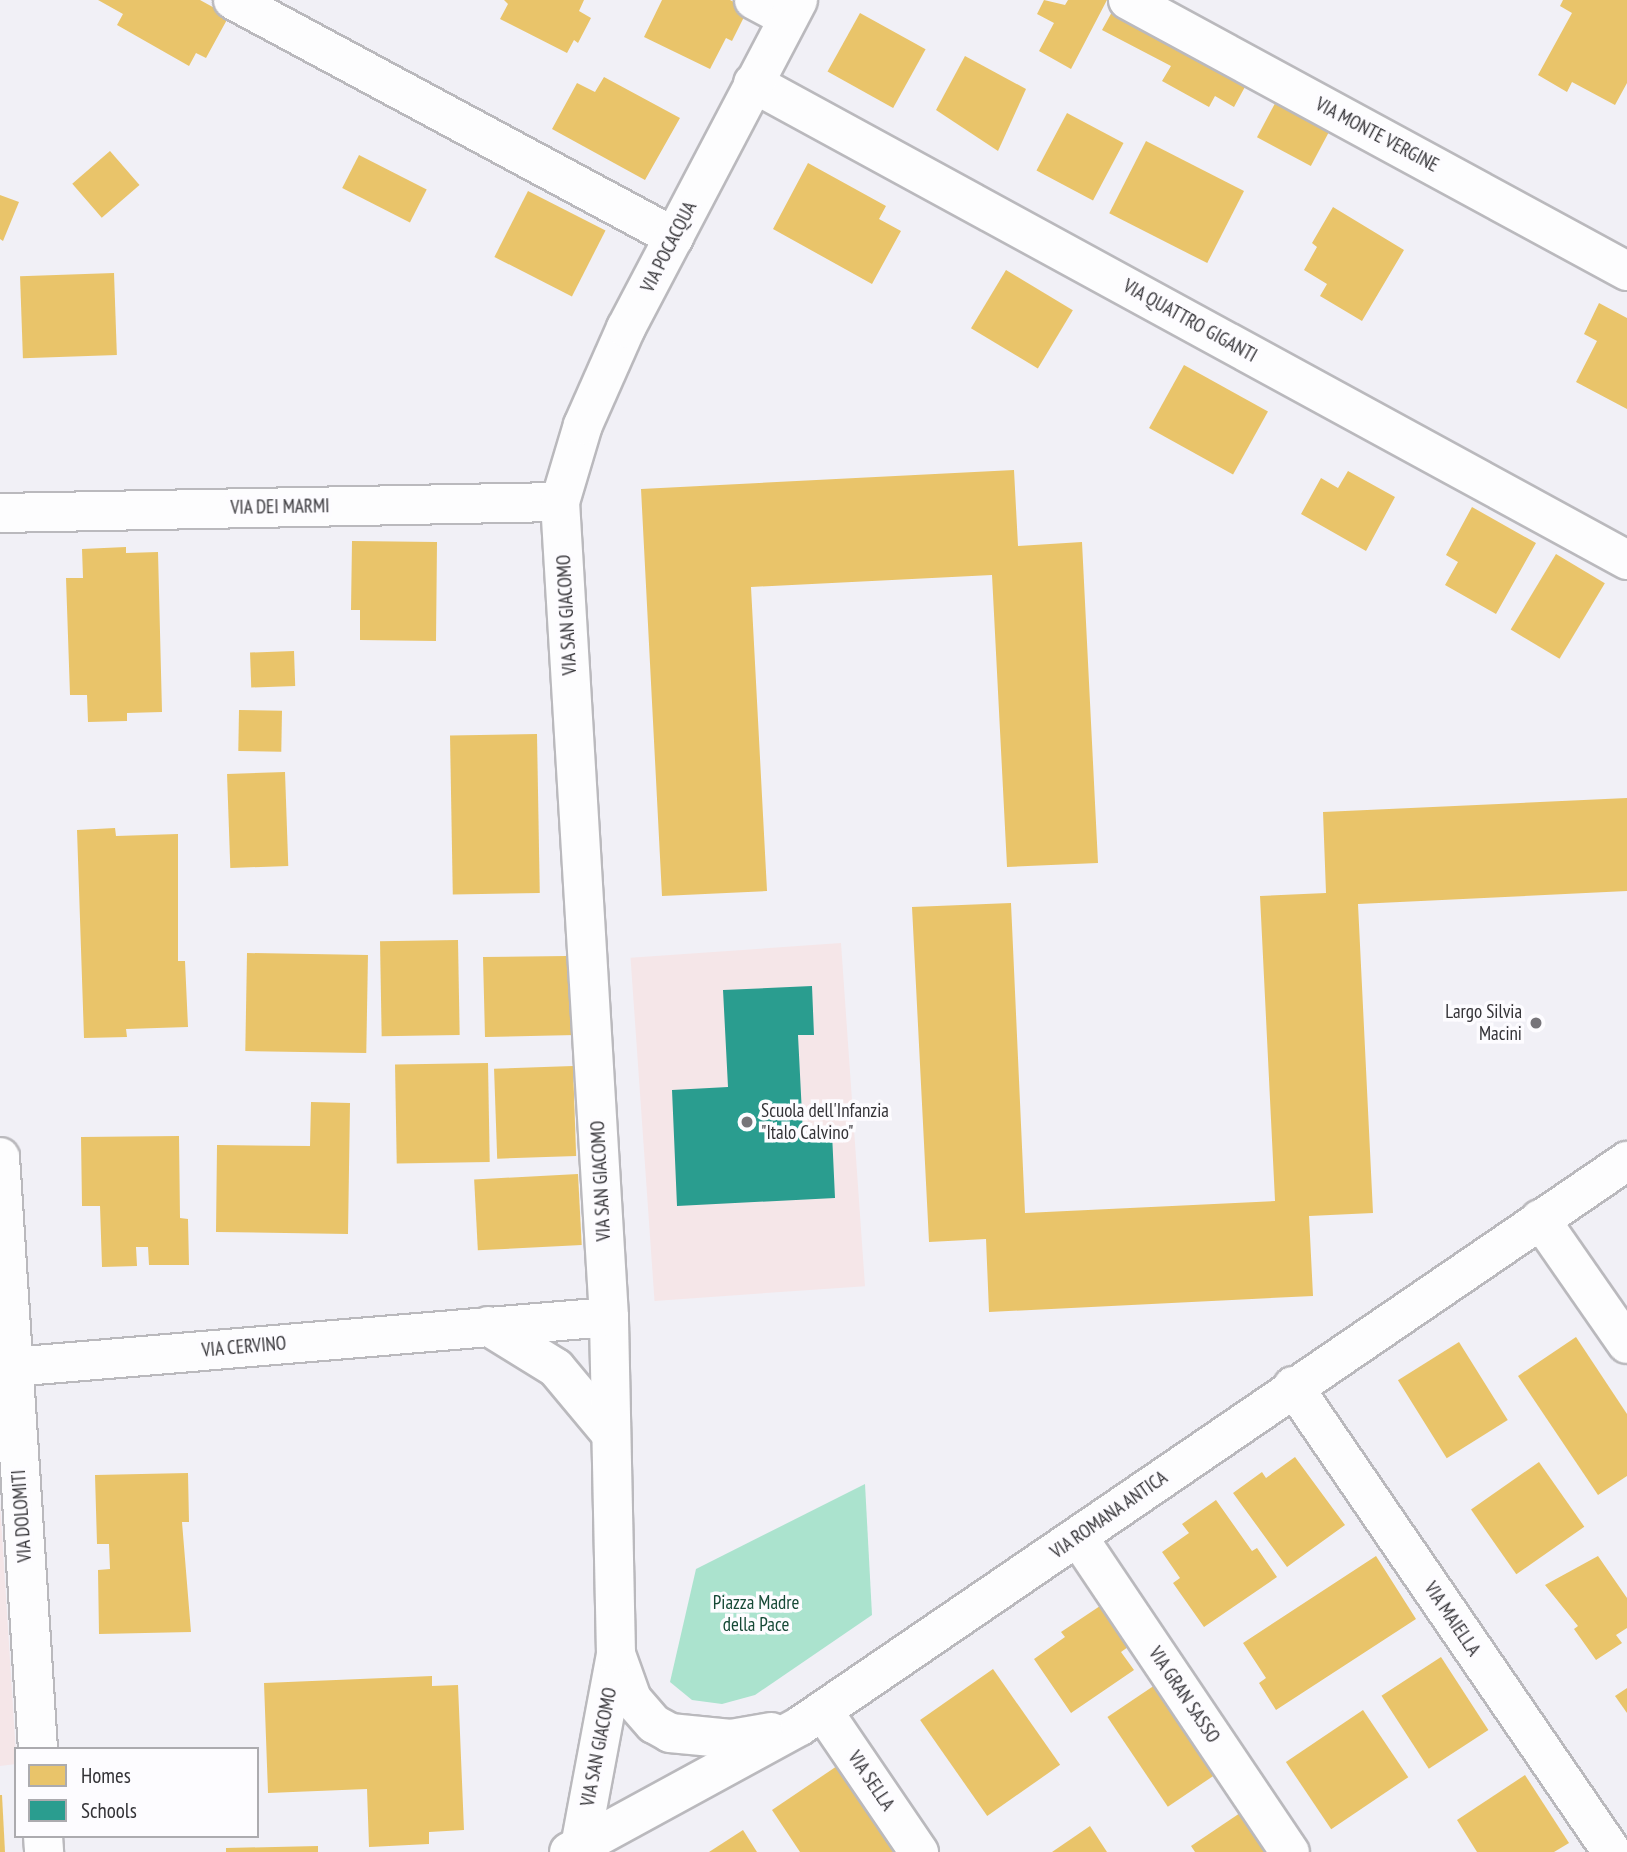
<!DOCTYPE html>
<style>
body{margin:0}
#map{position:relative;width:1627px;height:1852px;overflow:hidden;background:#f1f0f6;font-family:"PT Sans Narrow",sans-serif}
div>[style]{position:absolute}
.education>*{inset:0;background:#f5e6e8;transform-origin:0 0}
.green>*{inset:0;background:#abe3ce}
.homes>*{inset:0;background:#e9c46a;transform-origin:0 0}
.schools>*{inset:0;background:#2a9d8f}
.roads{filter:drop-shadow(2px 0 #bab9bd) drop-shadow(-2px 0 #bab9bd) drop-shadow(0 2px #bab9bd) drop-shadow(0 -2px #bab9bd)}
.street>*{height:38px;margin:-19px;padding:0 19px;transform-origin:19px;border-radius:19px;background:#fdfdfe}
.dots>*{width:19px;height:19px;translate:-50% -50%;box-sizing:border-box;border:4px solid #fdfcff;border-radius:50%}
span{translate:-50% -50%;white-space:nowrap;text-align:center;line-height:1.15;-webkit-text-stroke:7px #fdfcff;paint-order:stroke}
.street-label{font-size:19px;color:#333236}
.poi-label{font-size:19px;color:#333236}
.right{translate:-100% -50%;text-align:right}
.left{translate:0 -50%;text-align:left}
.park-label{font-size:19px;color:#164936}
.legend{position:absolute;left:14px;top:1747px;width:245px;height:91px;box-sizing:border-box;background:#fdfcff;border:2px solid #acabaf;margin:0;padding:9px 12px;list-style:none;font-size:21px;color:#333236}
.legend li{display:flex;align-items:center;gap:14px;height:35px}
.legend b{width:35px;border:2px solid #acabaf}
</style>
<div id="map">
<div class="education">
<i style="left:841px;top:943px;width:344px;height:211px;rotate:86deg"></i>
<i style="clip-path:polygon(0 1503px,16px 1754px,16px 1764px,0 1766px)"></i>
</div>
<div class="green">
<i style="clip-path:polygon(865px 1484px,872px 1615px,755px 1695px,722px 1704px,692px 1700px,670px 1682px,696px 1569px)"></i>
</div>
<div class="homes">
<i style="clip-path:polygon(98px 0,200px 0,229px 16px,206px 58px,196px 53px,189px 66px,117px 25px,123px 14px)"></i>
<i style="clip-path:polygon(504px 0,584px 0,579px 11px,591px 18px,578px 43px,574px 40px,567px 53px,500px 19px,508px 4px)"></i>
<i style="clip-path:polygon(662px 0,730px 0,748px 9px,732px 41px,726px 38px,710px 69px,644px 37px)"></i>
<i style="clip-path:polygon(1044px 0,1065px 5px,1068px 0,1107px 0,1071px 69px,1039px 51px,1054px 23px,1037px 14px)"></i>
<i style="clip-path:polygon(1563px 0,1627px 0,1627px 83px,1615px 105px,1572px 82px,1567px 92px,1538px 75px,1572px 13px,1560px 6px)"></i>
<i style="clip-path:polygon(1118px 1px,1252px 74px,1234px 107px,1215px 96px,1209px 107px,1162px 81px,1171px 66px,1102px 30px)"></i>
<i style="left:860px;top:13px;width:75px;height:67px;rotate:29deg"></i>
<i style="clip-path:polygon(965px 56px,1026px 89px,998px 151px,936px 110px)"></i>
<i style="clip-path:polygon(604px 77px,680px 118px,645px 180px,552px 129px,577px 83px,595px 92px)"></i>
<i style="left:1280px;top:94px;width:61px;height:49px;rotate:28deg"></i>
<i style="left:1067px;top:113px;width:64px;height:65px;rotate:28deg"></i>
<i style="left:1146px;top:141px;width:110px;height:81px;rotate:27deg"></i>
<i style="left:110px;top:151px;width:45px;height:50px;rotate:49deg"></i>
<i style="left:359px;top:155px;width:76px;height:37px;rotate:27deg"></i>
<i style="clip-path:polygon(808px 163px,886px 206px,879px 219px,901px 231px,872px 284px,773px 229px)"></i>
<i style="left:528px;top:191px;width:87px;height:74px;rotate:27deg"></i>
<i style="clip-path:polygon(0 195px,19px 202px,3px 241px,0 239px)"></i>
<i style="clip-path:polygon(1333px 207px,1404px 250px,1362px 321px,1320px 296px,1327px 284px,1304px 270px,1317px 247px,1312px 243px)"></i>
<i style="left:1006px;top:270px;width:78px;height:68px;rotate:31deg"></i>
<i style="left:114px;top:273px;width:82px;height:94px;rotate:88deg"></i>
<i style="clip-path:polygon(1599px 303px,1627px 318px,1627px 409px,1576px 382px,1597px 341px,1584px 334px)"></i>
<i style="left:1184px;top:365px;width:96px;height:72px;rotate:29deg"></i>
<i style="clip-path:polygon(1014px 470px,1018px 546px,1082px 542px,1098px 863px,1007px 867px,992px 575px,751px 587px,767px 891px,662px 896px,641px 489px)"></i>
<i style="clip-path:polygon(1348px 471px,1395px 497px,1366px 551px,1301px 514px,1321px 478px,1338px 488px)"></i>
<i style="clip-path:polygon(1472px 507px,1536px 543px,1496px 614px,1445px 585px,1458px 562px,1446px 555px)"></i>
<i style="clip-path:polygon(352px 541px,437px 542px,436px 641px,360px 640px,360px 610px,351px 610px)"></i>
<i style="clip-path:polygon(126px 547px,126px 553px,158px 552px,162px 712px,127px 713px,127px 721px,88px 722px,87px 695px,70px 695px,66px 578px,83px 578px,82px 549px)"></i>
<i style="left:1556px;top:554px;width:57px;height:88px;rotate:31deg"></i>
<i style="left:294px;top:651px;width:35px;height:44px;rotate:88deg"></i>
<i style="left:239px;top:710px;width:43px;height:41px;rotate:1deg"></i>
<i style="left:537px;top:734px;width:159px;height:87px;rotate:89deg"></i>
<i style="left:285px;top:772px;width:94px;height:58px;rotate:88deg"></i>
<i style="clip-path:polygon(1627px 798px,1627px 891px,1358px 904px,1373px 1213px,1309px 1216px,1313px 1296px,989px 1312px,986px 1239px,929px 1242px,912px 907px,1011px 903px,1025px 1213px,1275px 1201px,1260px 896px,1326px 893px,1323px 812px)"></i>
<i style="clip-path:polygon(115px 828px,116px 836px,178px 834px,178px 961px,185px 961px,188px 1027px,126px 1029px,127px 1037px,84px 1038px,77px 830px)"></i>
<i style="left:458px;top:940px;width:95px;height:78px;rotate:89deg"></i>
<i style="left:247px;top:953px;width:121px;height:98px;rotate:1deg"></i>
<i style="clip-path:polygon(567px 956px,568px 979px,575px 978px,576px 1035px,485px 1037px,483px 957px)"></i>
<i style="left:488px;top:1063px;width:99px;height:93px;rotate:89deg"></i>
<i style="left:573px;top:1066px;width:90px;height:79px;rotate:88deg"></i>
<i style="clip-path:polygon(311px 1102px,350px 1103px,348px 1234px,216px 1232px,217px 1145px,310px 1146px)"></i>
<i style="clip-path:polygon(179px 1136px,180px 1218px,188px 1219px,189px 1265px,149px 1265px,148px 1247px,136px 1247px,137px 1266px,102px 1267px,100px 1206px,82px 1206px,81px 1137px)"></i>
<i style="left:578px;top:1174px;width:71px;height:104px;rotate:87deg"></i>
<i style="clip-path:polygon(1576px 1337px,1627px 1414px,1627px 1476px,1598px 1495px,1518px 1376px)"></i>
<i style="left:1459px;top:1342px;width:92px;height:72px;rotate:58deg"></i>
<i style="clip-path:polygon(1295px 1457px,1345px 1525px,1287px 1567px,1233px 1493px,1262px 1472px,1266px 1478px)"></i>
<i style="left:1539px;top:1462px;width:79px;height:83px;rotate:55deg"></i>
<i style="clip-path:polygon(188px 1473px,189px 1522px,182px 1522px,191px 1632px,99px 1634px,98px 1570px,110px 1569px,109px 1544px,97px 1544px,95px 1475px)"></i>
<i style="clip-path:polygon(1216px 1500px,1252px 1551px,1257px 1548px,1277px 1577px,1204px 1627px,1173px 1583px,1180px 1578px,1162px 1552px,1189px 1533px,1182px 1524px)"></i>
<i style="clip-path:polygon(1376px 1556px,1416px 1619px,1276px 1710px,1259px 1683px,1266px 1678px,1243px 1643px)"></i>
<i style="clip-path:polygon(1598px 1556px,1627px 1598px,1627px 1628px,1616px 1635px,1622px 1643px,1596px 1660px,1574px 1629px,1578px 1626px,1545px 1585px)"></i>
<i style="clip-path:polygon(1100px 1606px,1128px 1647px,1121px 1652px,1134px 1670px,1071px 1713px,1034px 1659px,1065px 1637px,1061px 1632px)"></i>
<i style="left:1441px;top:1657px;width:87px;height:71px;rotate:57deg"></i>
<i style="left:993px;top:1669px;width:117px;height:89px;rotate:55deg"></i>
<i style="clip-path:polygon(432px 1676px,432px 1686px,458px 1685px,464px 1830px,429px 1832px,429px 1844px,369px 1847px,367px 1789px,268px 1793px,264px 1683px)"></i>
<i style="left:1158px;top:1683px;width:108px;height:61px;rotate:56deg"></i>
<i style="clip-path:polygon(1627px 1688px,1627px 1713px,1615px 1696px)"></i>
<i style="left:1363px;top:1710px;width:81px;height:93px;rotate:56deg"></i>
<i style="clip-path:polygon(840px 1764px,899px 1852px,800px 1852px,772px 1810px)"></i>
<i style="clip-path:polygon(1525px 1775px,1569px 1843px,1554px 1852px,1477px 1852px,1457px 1820px)"></i>
<i style="clip-path:polygon(0 1795px,2px 1795px,5px 1852px,0 1852px)"></i>
<i style="clip-path:polygon(1246px 1809px,1275px 1852px,1195px 1852px,1191px 1846px)"></i>
<i style="clip-path:polygon(1090px 1826px,1107px 1852px,1052px 1852px)"></i>
<i style="clip-path:polygon(743px 1830px,757px 1852px,709px 1852px)"></i>
<i style="clip-path:polygon(318px 1846px,318px 1852px,226px 1852px,226px 1848px)"></i>
</div>
<div class="schools">
<i style="clip-path:polygon(812px 986px,814px 1035px,798px 1035px,803px 1134px,832px 1133px,835px 1198px,677px 1206px,672px 1090px,728px 1087px,723px 990px)"></i>
</div>
<div class="roads">
<div class="street">
<i style="left:233px;top:0;width:501px;rotate:28.25deg"></i>
<i style="left:754px;top:0;width:38px;rotate:28deg"></i>
<i style="left:1128px;top:0;width:568px;rotate:28.51deg"></i>
<i style="left:753px;top:83px;width:996px;rotate:28.62deg"></i>
<i style="left:0;top:513px;width:560px;rotate:-1.13deg"></i>
<i style="left:0;top:1157px;width:593px;rotate:86.33deg"></i>
<i style="left:1540px;top:1219px;width:152px;rotate:55.2deg"></i>
<i style="left:488px;top:1326px;width:80px;rotate:31.7deg"></i>
<i style="left:556px;top:1368px;width:86px;rotate:50.2deg"></i>
<i style="left:0;top:1368px;width:611px;rotate:-4.79deg"></i>
<i style="left:1293px;top:1386px;width:565px;rotate:55.61deg"></i>
<i style="left:1078px;top:1537px;width:380px;rotate:56.1deg"></i>
<i style="left:616px;top:1654px;width:48px;rotate:70.4deg"></i>
<i style="left:632px;top:1699px;width:33px;rotate:49deg"></i>
<i style="left:654px;top:1724px;width:18px;rotate:29deg"></i>
<i style="left:670px;top:1733px;width:61px;rotate:5.6deg"></i>
<i style="left:731px;top:1739px;width:41px;rotate:-9.9deg"></i>
<i style="left:823px;top:1711px;width:171px;rotate:55.8deg"></i>
<i style="left:43px;top:1836px;width:16px;rotate:86deg"></i>
<i style="left:569px;top:1852px;width:263px;rotate:-28.6deg"></i>
<i style="left:800px;top:1726px;width:1002px;rotate:-34.34deg"></i>
<i style="left:579px;top:1852px;width:201px;rotate:-79.4deg"></i>
<i style="left:616px;top:1654px;width:337px;rotate:-91.2deg"></i>
<i style="left:609px;top:1317px;width:816px;rotate:-93.44deg"></i>
<i style="left:560px;top:502px;width:80px;rotate:-73.4deg"></i>
<i style="left:583px;top:425px;width:106px;rotate:-66.1deg"></i>
<i style="left:626px;top:328px;width:370px;rotate:-62.3deg"></i>
</div>
</div>
<div class="dots">
<i style="left:1536px;top:1023px;background:#767479"></i>
<i style="left:747px;top:1122px;background:#767479"></i>
</div>
<div class="street-label">
<span style="left:1377px;top:135px;rotate:28deg">VIA MONTE VERGINE</span>
<span style="left:669px;top:247px;rotate:-63deg">VIA POCACQUA</span>
<span style="left:1190px;top:321px;rotate:29deg">VIA QUATTRO GIGANTI</span>
<span style="left:280px;top:507px;rotate:-1deg">VIA DEI MARMI</span>
<span style="left:567px;top:615px;rotate:-93deg">VIA SAN GIACOMO</span>
<span style="left:601px;top:1181px;rotate:-93deg">VIA SAN GIACOMO</span>
<span style="left:244px;top:1347px;rotate:-5deg">VIA CERVINO</span>
<span style="left:1109px;top:1515px;rotate:-35deg">VIA ROMANA ANTICA</span>
<span style="left:22px;top:1516px;rotate:-94deg">VIA DOLOMITI</span>
<span style="left:1452px;top:1619px;rotate:56deg">VIA MAIELLA</span>
<span style="left:1184px;top:1695px;rotate:56deg">VIA GRAN SASSO</span>
<span style="left:599px;top:1747px;rotate:-79deg">VIA SAN GIACOMO</span>
<span style="left:871px;top:1781px;rotate:56deg">VIA SELLA</span>
</div>
<div class="poi-label">
<span class="right" style="left:1522px;top:1023px">Largo Silvia<br>Macini</span>
<span class="left" style="left:761px;top:1122px">Scuola dell'Infanzia<br>"Italo Calvino"</span>
</div>
<div class="park-label">
<span style="left:756px;top:1614px">Piazza Madre<br>della Pace</span>
</div>
<ul class="legend">
<li><b style="height:19px;background:#e9c46a"></b>Homes</li>
<li><b style="height:19px;background:#2a9d8f"></b>Schools</li>
</ul>
</div>
